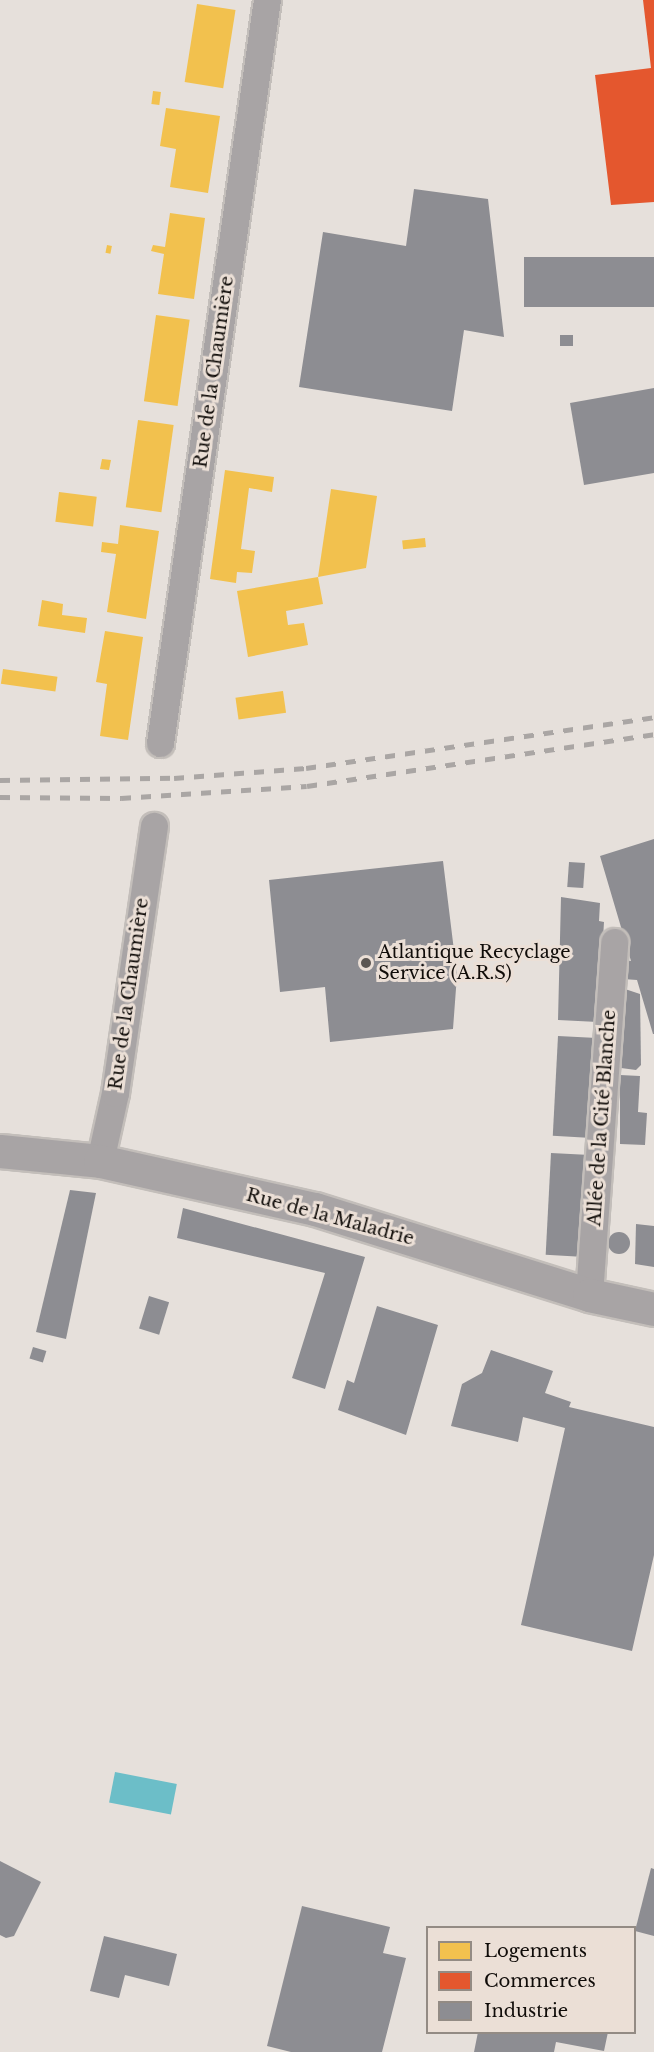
<!DOCTYPE html>
<meta charset="utf-8">
<style>
body{margin:0}
#map{position:relative;width:654px;height:2052px;overflow:hidden;background:#e6e0db;font-family:"Libre Baskerville",serif}
div>[style]{position:absolute}
.water>*{inset:0;background:#6cbec8;transform-origin:0 0}
.homes>*{inset:0;background:#f2c14e;transform-origin:0 0}
.shops>*{inset:0;background:#e4572e}
.industry>*{inset:0;background:#8d8d92;transform-origin:0 0}
.round{border-radius:50%}
.roads{filter:drop-shadow(2px 0 #c3beba) drop-shadow(-2px 0 #c3beba) drop-shadow(0 2px #c3beba) drop-shadow(0 -2px #c3beba)}
.minor>*{height:27px;margin:-13.5px;padding:0 13.5px;transform-origin:13.5px;border-radius:13.5px;background:#a8a4a5}
.tertiary>*{height:33px;margin:-16.5px;padding:0 16.5px;transform-origin:16.5px;border-radius:16.5px;background:#a8a4a5}
.rail>*{height:4.5px;margin-top:-2.25px;transform-origin:0;background:repeating-linear-gradient(90deg,#aaa6a4 0 10px,transparent 0 20px)}
.dots>*{width:16px;height:16px;translate:-50% -50%;box-sizing:border-box;border:3px solid #ebdfd6;border-radius:50%}
span{translate:-50% -50%;white-space:nowrap;text-align:center;line-height:1.15;-webkit-text-stroke:6px #ebdfd6;paint-order:stroke}
.street-label{font-size:18px;color:#100c09}
.poi-label{font-size:18px;color:#100c09}
.left{translate:0 -50%;text-align:left}
.legend{position:absolute;left:426px;top:1926px;width:210px;height:108px;box-sizing:border-box;background:#ebdfd6;border:2px solid #938b84;margin:0;padding:8px 10px;list-style:none;font-size:18px;color:#100c09}
.legend li{display:flex;align-items:center;gap:12px;height:30px}
.legend b{width:30px;border:2px solid #938b84}
</style>
<div id="map">
<div class="water">
<i style="left:115px;top:1772px;width:63px;height:31px;rotate:11deg"></i>
</div>
<div class="homes">
<i style="left:197px;top:4px;width:39px;height:79px;rotate:9deg"></i>
<i style="left:153px;top:91px;width:8px;height:13px;rotate:7deg"></i>
<i style="clip-path:polygon(166px 108px,220px 116px,208px 193px,170px 187px,176px 149px,160px 146px)"></i>
<i style="clip-path:polygon(170px 213px,205px 218px,194px 299px,158px 294px,164px 254px,151px 251px,153px 245px,165px 247px)"></i>
<i style="left:107px;top:245px;width:5px;height:8px;rotate:11deg"></i>
<i style="left:156px;top:315px;width:34px;height:87px;rotate:8deg"></i>
<i style="left:138px;top:420px;width:36px;height:88px;rotate:8deg"></i>
<i style="clip-path:polygon(102px 459px,111px 460px,109px 470px,100px 469px)"></i>
<i style="clip-path:polygon(225px 470px,274px 477px,272px 492px,249px 488px,241px 549px,255px 551px,252px 573px,237px 572px,236px 583px,210px 579px)"></i>
<i style="clip-path:polygon(331px 489px,377px 496px,366px 568px,318px 577px)"></i>
<i style="left:59px;top:492px;width:38px;height:30px;rotate:7deg"></i>
<i style="clip-path:polygon(120px 525px,159px 531px,146px 619px,107px 612px,116px 554px,101px 552px,102px 542px,118px 544px)"></i>
<i style="left:425px;top:538px;width:9px;height:23px;rotate:84deg"></i>
<i style="clip-path:polygon(318px 577px,323px 604px,286px 611px,288px 625px,304px 623px,308px 645px,248px 657px,237px 591px)"></i>
<i style="clip-path:polygon(42px 600px,63px 604px,62px 615px,87px 618px,85px 633px,38px 626px)"></i>
<i style="clip-path:polygon(105px 631px,143px 637px,128px 740px,100px 736px,107px 684px,96px 682px)"></i>
<i style="left:3px;top:669px;width:55px;height:15px;rotate:8deg"></i>
<i style="left:283px;top:691px;width:22px;height:48px;rotate:82deg"></i>
</div>
<div class="shops">
<i style="clip-path:polygon(643px 0,654px 0,654px 202px,611px 205px,595px 75px,651px 68px)"></i>
</div>
<div class="industry">
<i style="clip-path:polygon(414px 189px,488px 199px,504px 337px,464px 330px,452px 411px,299px 387px,323px 232px,406px 246px)"></i>
<i style="left:654px;top:257px;width:50px;height:130px;rotate:90deg"></i>
<i style="left:560px;top:335px;width:13px;height:11px"></i>
<i style="clip-path:polygon(654px 388px,654px 473px,584px 485px,570px 403px)"></i>
<i style="clip-path:polygon(654px 839px,654px 1034px,653px 1034px,637px 980px,623px 979px,624px 960px,631px 961px,600px 856px)"></i>
<i style="clip-path:polygon(443px 861px,457px 975px,453px 1029px,330px 1042px,325px 987px,280px 992px,269px 880px)"></i>
<i style="left:569px;top:862px;width:16px;height:25px;rotate:4deg"></i>
<i style="clip-path:polygon(561px 897px,600px 903px,599px 921px,604px 922px,598px 1022px,558px 1020px)"></i>
<i style="clip-path:polygon(625px 989px,640px 994px,641px 1065px,636px 1070px,621px 1068px)"></i>
<i style="left:558px;top:1036px;width:39px;height:100px;rotate:3deg"></i>
<i style="clip-path:polygon(620px 1075px,640px 1076px,638px 1112px,647px 1113px,645px 1145px,620px 1144px)"></i>
<i style="left:551px;top:1153px;width:39px;height:102px;rotate:3deg"></i>
<i style="clip-path:polygon(70px 1190px,96px 1193px,66px 1339px,36px 1332px)"></i>
<i style="clip-path:polygon(183px 1208px,365px 1257px,325px 1389px,292px 1378px,325px 1273px,177px 1238px)"></i>
<i style="clip-path:polygon(636px 1224px,654px 1226px,654px 1267px,635px 1264px)"></i>
<i class="round" style="left:608px;top:1232px;width:22px;height:22px"></i>
<i style="left:149px;top:1296px;width:21px;height:34px;rotate:17deg"></i>
<i style="clip-path:polygon(377px 1306px,438px 1325px,406px 1435px,338px 1410px,347px 1380px,354px 1383px)"></i>
<i style="left:33px;top:1347px;width:14px;height:12px;rotate:17deg"></i>
<i style="clip-path:polygon(491px 1350px,553px 1371px,545px 1393px,571px 1402px,569px 1407px,654px 1427px,654px 1555px,632px 1651px,521px 1625px,565px 1428px,523px 1417px,518px 1442px,451px 1426px,462px 1384px,482px 1373px)"></i>
<i style="clip-path:polygon(0 1861px,41px 1882px,14px 1936px,6px 1938px,0 1935px)"></i>
<i style="clip-path:polygon(651px 1868px,654px 1869px,654px 1936px,635px 1931px)"></i>
<i style="clip-path:polygon(302px 1906px,390px 1927px,383px 1953px,406px 1958px,382px 2052px,291px 2052px,267px 2046px)"></i>
<i style="clip-path:polygon(104px 1936px,177px 1954px,169px 1986px,125px 1975px,119px 1998px,90px 1991px)"></i>
<i style="clip-path:polygon(478px 2032px,608px 2032px,604px 2051px,556px 2042px,554px 2052px,474px 2052px)"></i>
</div>
<div class="roads">
<div class="minor">
<i style="left:160px;top:743px;width:751px;rotate:-81.81deg"></i>
<i style="left:100px;top:1161px;width:70px;rotate:-77.6deg"></i>
<i style="left:115px;top:1093px;width:270px;rotate:-81.7deg"></i>
<i style="left:589px;top:1295px;width:354px;rotate:-85.9deg"></i>
</div>
<div class="tertiary">
<i style="left:0;top:1151px;width:100px;rotate:5.7deg"></i>
<i style="left:100px;top:1161px;width:220px;rotate:12.6deg"></i>
<i style="left:315px;top:1209px;width:287px;rotate:17.4deg"></i>
<i style="left:589px;top:1295px;width:66px;rotate:12.2deg"></i>
</div>
</div>
<div class="rail">
<i style="left:0;top:780px;width:174px;rotate:-0.7deg"></i>
<i style="left:174px;top:778px;width:132px;rotate:-4.3deg"></i>
<i style="left:306px;top:768px;width:352px;rotate:-8.3deg"></i>
<i style="left:0;top:797px;width:121px;rotate:0.5deg"></i>
<i style="left:121px;top:798px;width:186px;rotate:-3.7deg"></i>
<i style="left:307px;top:786px;width:351px;rotate:-8.5deg"></i>
</div>
<div class="dots">
<i style="left:366px;top:963px;background:#5b5652"></i>
</div>
<div class="street-label">
<span style="left:214px;top:372px;rotate:-82deg">Rue de la Chaumière</span>
<span style="left:129px;top:994px;rotate:-82deg">Rue de la Chaumière</span>
<span style="left:602px;top:1118px;rotate:-86deg">Allée de la Cité Blanche</span>
<span style="left:330px;top:1217px;rotate:15deg">Rue de la Maladrie</span>
</div>
<div class="poi-label">
<span class="left" style="left:378px;top:963px">Atlantique Recyclage<br>Service (A.R.S)</span>
</div>
<ul class="legend">
<li><b style="height:16px;background:#f2c14e"></b>Logements</li>
<li><b style="height:16px;background:#e4572e"></b>Commerces</li>
<li><b style="height:16px;background:#8d8d92"></b>Industrie</li>
</ul>
</div>
